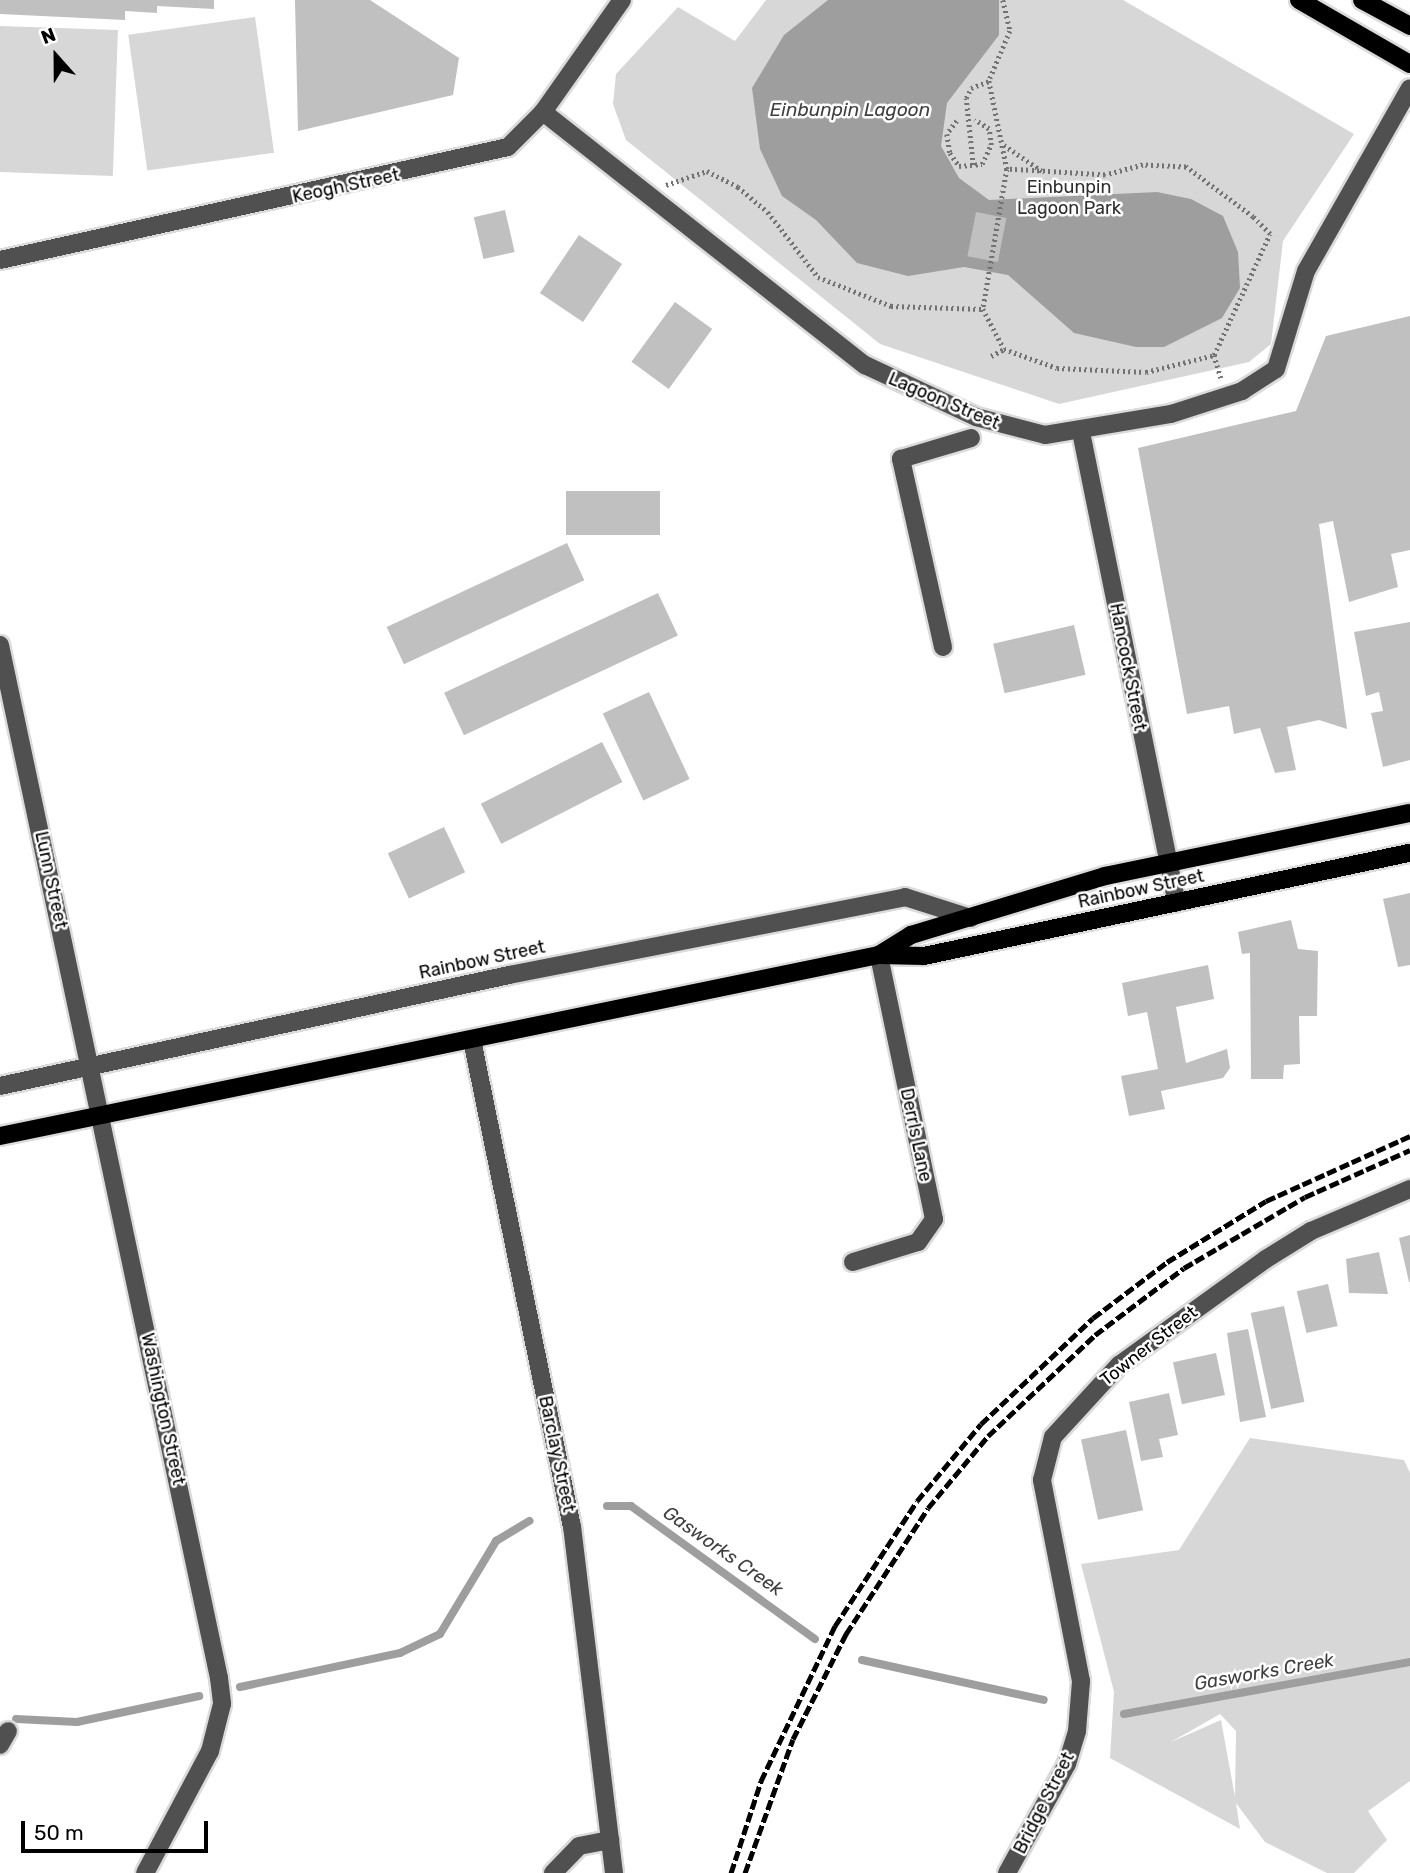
<!DOCTYPE html>
<style>
body{margin:0}
#map{position:relative;width:1410px;height:1873px;overflow:hidden;background:#fff;font-family:Rubik,sans-serif}
div>[style]{position:absolute}
.green>*{inset:0;background:#d7d7d7;transform-origin:0 0}
.water>*{inset:0;background:#9e9e9e}
.stream>*{height:8px;margin:-4px;padding:0 4px;transform-origin:4px;border-radius:4px;background:#9e9e9e}
.building>*{inset:0;background:#c0c0c0;transform-origin:0 0}
.path>*{height:4.5px;margin-top:-2.25px;transform-origin:0;background:repeating-linear-gradient(90deg,#727272 0 2px,transparent 0 5.5px)}
.roads{filter:drop-shadow(2px 0 #dbdbdb) drop-shadow(-2px 0 #dbdbdb) drop-shadow(0 2px #dbdbdb) drop-shadow(0 -2px #dbdbdb)}
.minor>*{height:18px;margin:-9px;padding:0 9px;transform-origin:9px;border-radius:9px;background:#505050}
.major>*{height:18px;margin:-9px;padding:0 9px;transform-origin:9px;border-radius:9px;background:#000}
.rail>*{height:5px;margin-top:-2.5px;transform-origin:0;background:repeating-linear-gradient(90deg,#000 0 10px,transparent 0 13.5px)}
span{translate:-50% -50%;white-space:nowrap;text-align:center;line-height:1.15;-webkit-text-stroke:5px #fff;paint-order:stroke}
.street-label{font-size:18px;color:#000}
.park-label{font-size:18px;color:#2e2e2e}
.water-label{font-size:19px;color:#3f3f3f;font-style:italic}
.north{position:absolute;left:21px;top:21px;width:70px;height:70px;-webkit-text-stroke:5px #fff;paint-order:stroke;rotate:339deg;font-size:19px;font-weight:700;line-height:28px;text-align:center;color:#000}
.north::after{content:'';display:block;margin:auto;width:24px;height:32px;background:#000;clip-path:polygon(50% 0,100% 100%,50% 72%,0 100%)}
.scale{position:absolute;left:21px;top:1821px;width:187px;height:32px;box-sizing:border-box;border:4px solid #000;border-top:0;padding-left:9px;font-size:21px;line-height:24px;white-space:nowrap;color:#000;-webkit-text-stroke:5px #fff;paint-order:stroke}
</style>
<div id="map">
<div class="green">
<i style="clip-path:polygon(766px 0,1123px 0,1354px 134px,1283px 241px,1271px 344px,1249px 362px,1059px 404px,880px 344px,626px 140px,613px 104px,616px 74px,678px 7px,735px 41px)"></i>
<i style="left:255px;top:17px;width:137px;height:128px;rotate:82deg"></i>
<i style="left:0;top:26px;width:118px;height:146px;rotate:2deg"></i>
<i style="clip-path:polygon(evenodd,1250px 1438px,1404px 1460px,1410px 1473px,1410px 1781px,1368px 1811px,1387px 1840px,1354px 1873px,1327px 1873px,1265px 1842px,1236px 1803px,1240px 1829px,1110px 1758px,1114px 1692px,1081px 1564px,1179px 1550px,1250px 1438px,1220px 1714px,1236px 1731px,1235px 1797px,1221px 1720px,1171px 1742px,1220px 1714px)"></i>
</div>
<div class="water">
<i style="clip-path:polygon(828px 0,999px 0,999px 35px,947px 103px,941px 146px,959px 178px,989px 200px,1157px 192px,1191px 199px,1223px 216px,1238px 252px,1240px 288px,1222px 318px,1164px 347px,1136px 347px,1074px 333px,1008px 275px,964px 267px,908px 276px,857px 263px,816px 220px,782px 196px,760px 149px,752px 88px,784px 35px)"></i>
</div>
<div class="stream">
<i style="left:607px;top:1506px;width:24px"></i>
<i style="left:631px;top:1506px;width:227px;rotate:35.9deg"></i>
<i style="left:862px;top:1660px;width:186px;rotate:12.4deg"></i>
<i style="left:240px;top:1687px;width:164px;rotate:-12deg"></i>
<i style="left:400px;top:1653px;width:44px;rotate:-25.4deg"></i>
<i style="left:440px;top:1634px;width:109px;rotate:-58.9deg"></i>
<i style="left:496px;top:1541px;width:39px;rotate:-31deg"></i>
<i style="left:1124px;top:1714px;width:291px;rotate:-10.3deg"></i>
<i style="left:16px;top:1719px;width:61px;rotate:2.8deg"></i>
<i style="left:77px;top:1722px;width:125px;rotate:-12deg"></i>
</div>
<div class="building">
<i style="clip-path:polygon(0 0,214px 0,214px 9px,157px 6px,157px 13px,125px 11px,125px 20px,0 14px)"></i>
<i style="clip-path:polygon(295px 0,370px 0,459px 58px,453px 95px,298px 131px)"></i>
<i style="left:505px;top:210px;width:43px;height:32px;rotate:77deg"></i>
<i style="left:976px;top:212px;width:31px;height:45px;rotate:11deg"></i>
<i style="left:579px;top:235px;width:52px;height:70px;rotate:34deg"></i>
<i style="left:675px;top:302px;width:46px;height:74px;rotate:36deg"></i>
<i style="clip-path:polygon(1410px 316px,1410px 550px,1391px 554px,1398px 587px,1349px 602px,1333px 521px,1319px 524px,1347px 729px,1319px 720px,1287px 727px,1296px 770px,1275px 773px,1260px 728px,1234px 734px,1229px 706px,1187px 714px,1138px 448px,1296px 411px,1326px 336px)"></i>
<i style="left:566px;top:491px;width:94px;height:44px"></i>
<i style="left:567px;top:543px;width:41px;height:199px;rotate:65deg"></i>
<i style="left:658px;top:593px;width:47px;height:236px;rotate:65deg"></i>
<i style="clip-path:polygon(1410px 622px,1410px 760px,1383px 767px,1371px 713px,1383px 711px,1379px 692px,1366px 696px,1354px 632px)"></i>
<i style="left:1074px;top:625px;width:51px;height:83px;rotate:77deg"></i>
<i style="left:649px;top:692px;width:96px;height:51px;rotate:65deg"></i>
<i style="left:602px;top:742px;width:45px;height:136px;rotate:63deg"></i>
<i style="left:444px;top:827px;width:50px;height:62px;rotate:65deg"></i>
<i style="clip-path:polygon(1410px 893px,1410px 965px,1398px 967px,1383px 899px)"></i>
<i style="clip-path:polygon(1291px 920px,1298px 949px,1318px 951px,1317px 1016px,1299px 1016px,1300px 1064px,1284px 1065px,1283px 1079px,1251px 1079px,1250px 953px,1242px 954px,1238px 932px)"></i>
<i style="clip-path:polygon(1208px 965px,1214px 999px,1176px 1007px,1186px 1063px,1227px 1049px,1230px 1068px,1223px 1078px,1161px 1091px,1165px 1109px,1129px 1116px,1121px 1076px,1158px 1069px,1147px 1012px,1128px 1016px,1122px 983px)"></i>
<i style="clip-path:polygon(1410px 1235px,1410px 1282px,1409px 1282px,1399px 1238px)"></i>
<i style="clip-path:polygon(1379px 1252px,1388px 1294px,1349px 1293px,1346px 1259px)"></i>
<i style="left:1328px;top:1284px;width:43px;height:32px;rotate:77deg"></i>
<i style="left:1284px;top:1306px;width:98px;height:34px;rotate:78deg"></i>
<i style="clip-path:polygon(1248px 1329px,1266px 1417px,1240px 1422px,1227px 1333px)"></i>
<i style="left:1216px;top:1353px;width:43px;height:44px;rotate:78deg"></i>
<i style="clip-path:polygon(1169px 1393px,1178px 1435px,1159px 1439px,1163px 1457px,1141px 1461px,1129px 1402px)"></i>
<i style="left:1126px;top:1430px;width:82px;height:46px;rotate:78deg"></i>
</div>
<div class="path">
<i style="left:1003px;top:0;width:32px;rotate:77deg"></i>
<i style="left:1010px;top:31px;width:54px;rotate:112.8deg"></i>
<i style="left:989px;top:81px;width:90px;rotate:78.4deg"></i>
<i style="left:1007px;top:169px;width:142px;rotate:99.7deg"></i>
<i style="left:983px;top:309px;width:45px;rotate:62.3deg"></i>
<i style="left:1004px;top:349px;width:56px;rotate:19.7deg"></i>
<i style="left:1057px;top:368px;width:89px;rotate:2.6deg"></i>
<i style="left:1146px;top:372px;width:70px;rotate:-14deg"></i>
<i style="left:1214px;top:355px;width:133px;rotate:-65.2deg"></i>
<i style="left:1270px;top:234px;width:24px;rotate:-135deg"></i>
<i style="left:1253px;top:217px;width:84px;rotate:-143.3deg"></i>
<i style="left:1186px;top:167px;width:43px;rotate:-177.3deg"></i>
<i style="left:1143px;top:165px;width:39px;rotate:165deg"></i>
<i style="left:1105px;top:175px;width:98px;rotate:-176.5deg"></i>
<i style="left:957px;top:121px;width:16px;rotate:128deg"></i>
<i style="left:947px;top:134px;width:19px;rotate:81deg"></i>
<i style="left:950px;top:153px;width:16px;rotate:55deg"></i>
<i style="left:959px;top:166px;width:23px;rotate:-5deg"></i>
<i style="left:982px;top:164px;width:21px;rotate:-65deg"></i>
<i style="left:991px;top:145px;width:16px;rotate:-97deg"></i>
<i style="left:989px;top:129px;width:17px;rotate:-147deg"></i>
<i style="left:1004px;top:145px;width:46px;rotate:34.4deg"></i>
<i style="left:973px;top:165px;width:67px;rotate:-96deg"></i>
<i style="left:966px;top:98px;width:11px;rotate:-63deg"></i>
<i style="left:971px;top:88px;width:19px;rotate:-21deg"></i>
<i style="left:666px;top:185px;width:43px;rotate:-18.9deg"></i>
<i style="left:707px;top:171px;width:35px;rotate:27deg"></i>
<i style="left:738px;top:187px;width:39px;rotate:40deg"></i>
<i style="left:768px;top:212px;width:82px;rotate:52.4deg"></i>
<i style="left:818px;top:277px;width:79px;rotate:21.7deg"></i>
<i style="left:891px;top:306px;width:92px;rotate:1.9deg"></i>
<i style="left:1214px;top:355px;width:24px;rotate:73deg"></i>
<i style="left:991px;top:356px;width:15px;rotate:-28deg"></i>
</div>
<div class="roads">
<div class="minor">
<i style="left:543px;top:112px;width:410px;rotate:38.2deg"></i>
<i style="left:865px;top:365px;width:123px;rotate:25.1deg"></i>
<i style="left:976px;top:417px;width:71px;rotate:14.6deg"></i>
<i style="left:1045px;top:435px;width:128px;rotate:-9.5deg"></i>
<i style="left:1171px;top:414px;width:75px;rotate:-17.9deg"></i>
<i style="left:1242px;top:391px;width:40px;rotate:-32.9deg"></i>
<i style="left:1276px;top:369px;width:102px;rotate:-73deg"></i>
<i style="left:1306px;top:271px;width:210px;rotate:-60.4deg"></i>
<i style="left:0;top:260px;width:520px;rotate:-12.54deg"></i>
<i style="left:508px;top:147px;width:49px;rotate:-45deg"></i>
<i style="left:543px;top:112px;width:137px;rotate:-54.8deg"></i>
<i style="left:1081px;top:432px;width:480px;rotate:78.5deg"></i>
<i style="left:0;top:645px;width:1056px;rotate:78.03deg"></i>
<i style="left:219px;top:1678px;width:26px;rotate:83deg"></i>
<i style="left:222px;top:1704px;width:49px;rotate:104.3deg"></i>
<i style="left:210px;top:1751px;width:138px;rotate:118deg"></i>
<i style="left:943px;top:647px;width:193px;rotate:-102.6deg"></i>
<i style="left:901px;top:459px;width:73px;rotate:-16.7deg"></i>
<i style="left:472px;top:1040px;width:496px;rotate:78.4deg"></i>
<i style="left:572px;top:1526px;width:350px;rotate:83.1deg"></i>
<i style="left:0;top:1086px;width:521px;rotate:-12.3deg"></i>
<i style="left:509px;top:975px;width:404px;rotate:-11.1deg"></i>
<i style="left:905px;top:897px;width:69px;rotate:17.7deg"></i>
<i style="left:853px;top:1262px;width:68px;rotate:-17.1deg"></i>
<i style="left:918px;top:1242px;width:28px;rotate:-55deg"></i>
<i style="left:934px;top:1219px;width:270px;rotate:-101.8deg"></i>
<i style="left:0;top:1745px;width:16px;rotate:-60deg"></i>
<i style="left:553px;top:1873px;width:37px;rotate:-46deg"></i>
<i style="left:579px;top:1846px;width:32px;rotate:-11deg"></i>
<i style="left:1007px;top:1873px;width:124px;rotate:-61.2deg"></i>
<i style="left:1067px;top:1764px;width:34px;rotate:-73deg"></i>
<i style="left:1077px;top:1731px;width:50px;rotate:-85.4deg"></i>
<i style="left:1081px;top:1681px;width:205px;rotate:-101deg"></i>
<i style="left:1042px;top:1480px;width:44px;rotate:-75.7deg"></i>
<i style="left:1053px;top:1437px;width:98px;rotate:-47.5deg"></i>
<i style="left:1119px;top:1365px;width:181px;rotate:-35.8deg"></i>
<i style="left:1266px;top:1259px;width:53px;rotate:-31.9deg"></i>
<i style="left:1311px;top:1231px;width:108px;rotate:-23deg"></i>
</div>
<div class="major">
<i style="left:1299px;top:0;width:128px;rotate:30deg"></i>
<i style="left:1362px;top:0;width:55px;rotate:28.4deg"></i>
<i style="left:879px;top:955px;width:38px;rotate:-32deg"></i>
<i style="left:911px;top:935px;width:203px;rotate:-16.9deg"></i>
<i style="left:1105px;top:876px;width:311px;rotate:-11.7deg"></i>
<i style="left:0;top:1136px;width:897px;rotate:-11.64deg"></i>
<i style="left:879px;top:955px;width:45px;rotate:1.3deg"></i>
<i style="left:924px;top:956px;width:497px;rotate:-12deg"></i>
</div>
</div>
<div class="rail">
<i style="left:731px;top:1873px;width:97px;rotate:-71.9deg"></i>
<i style="left:761px;top:1781px;width:172px;rotate:-64.5deg"></i>
<i style="left:835px;top:1626px;width:149px;rotate:-56.7deg"></i>
<i style="left:917px;top:1501px;width:100px;rotate:-50.3deg"></i>
<i style="left:981px;top:1424px;width:154px;rotate:-43.4deg"></i>
<i style="left:1093px;top:1318px;width:93px;rotate:-37.1deg"></i>
<i style="left:1167px;top:1262px;width:116px;rotate:-31.6deg"></i>
<i style="left:1266px;top:1201px;width:158px;rotate:-24.3deg"></i>
<i style="left:745px;top:1873px;width:142px;rotate:-70.3deg"></i>
<i style="left:793px;top:1739px;width:118px;rotate:-63.2deg"></i>
<i style="left:846px;top:1634px;width:150px;rotate:-56.9deg"></i>
<i style="left:928px;top:1508px;width:94px;rotate:-50.2deg"></i>
<i style="left:988px;top:1436px;width:147px;rotate:-43.3deg"></i>
<i style="left:1095px;top:1335px;width:111px;rotate:-37deg"></i>
<i style="left:1184px;top:1268px;width:140px;rotate:-30.4deg"></i>
<i style="left:1305px;top:1197px;width:115px;rotate:-24.1deg"></i>
</div>
<div class="street-label">
<span style="left:346px;top:186px;rotate:-12deg">Keogh Street</span>
<span style="left:944px;top:401px;rotate:23deg">Lagoon Street</span>
<span style="left:1128px;top:667px;rotate:79deg">Hancock Street</span>
<span style="left:51px;top:880px;rotate:78deg">Lunn Street</span>
<span style="left:1141px;top:889px;rotate:-12deg">Rainbow Street</span>
<span style="left:482px;top:960px;rotate:-12deg">Rainbow Street</span>
<span style="left:916px;top:1135px;rotate:78deg">Derrls Lane</span>
<span style="left:1149px;top:1346px;rotate:-38deg">Towner Street</span>
<span style="left:163px;top:1409px;rotate:78deg">Washington Street</span>
<span style="left:557px;top:1454px;rotate:78deg">Barclay Street</span>
<span style="left:1044px;top:1803px;rotate:-63deg">Bridge Street</span>
</div>
<div class="park-label">
<span style="left:1069px;top:198px">Einbunpin<br>Lagoon Park</span>
</div>
<div class="water-label">
<span style="left:850px;top:110px">Einbunpin Lagoon</span>
<span style="left:723px;top:1551px;rotate:35deg">Gasworks Creek</span>
<span style="left:1264px;top:1672px;rotate:-10deg">Gasworks Creek</span>
</div>
<div class="north">N</div>
<div class="scale">50 m</div>
</div>
